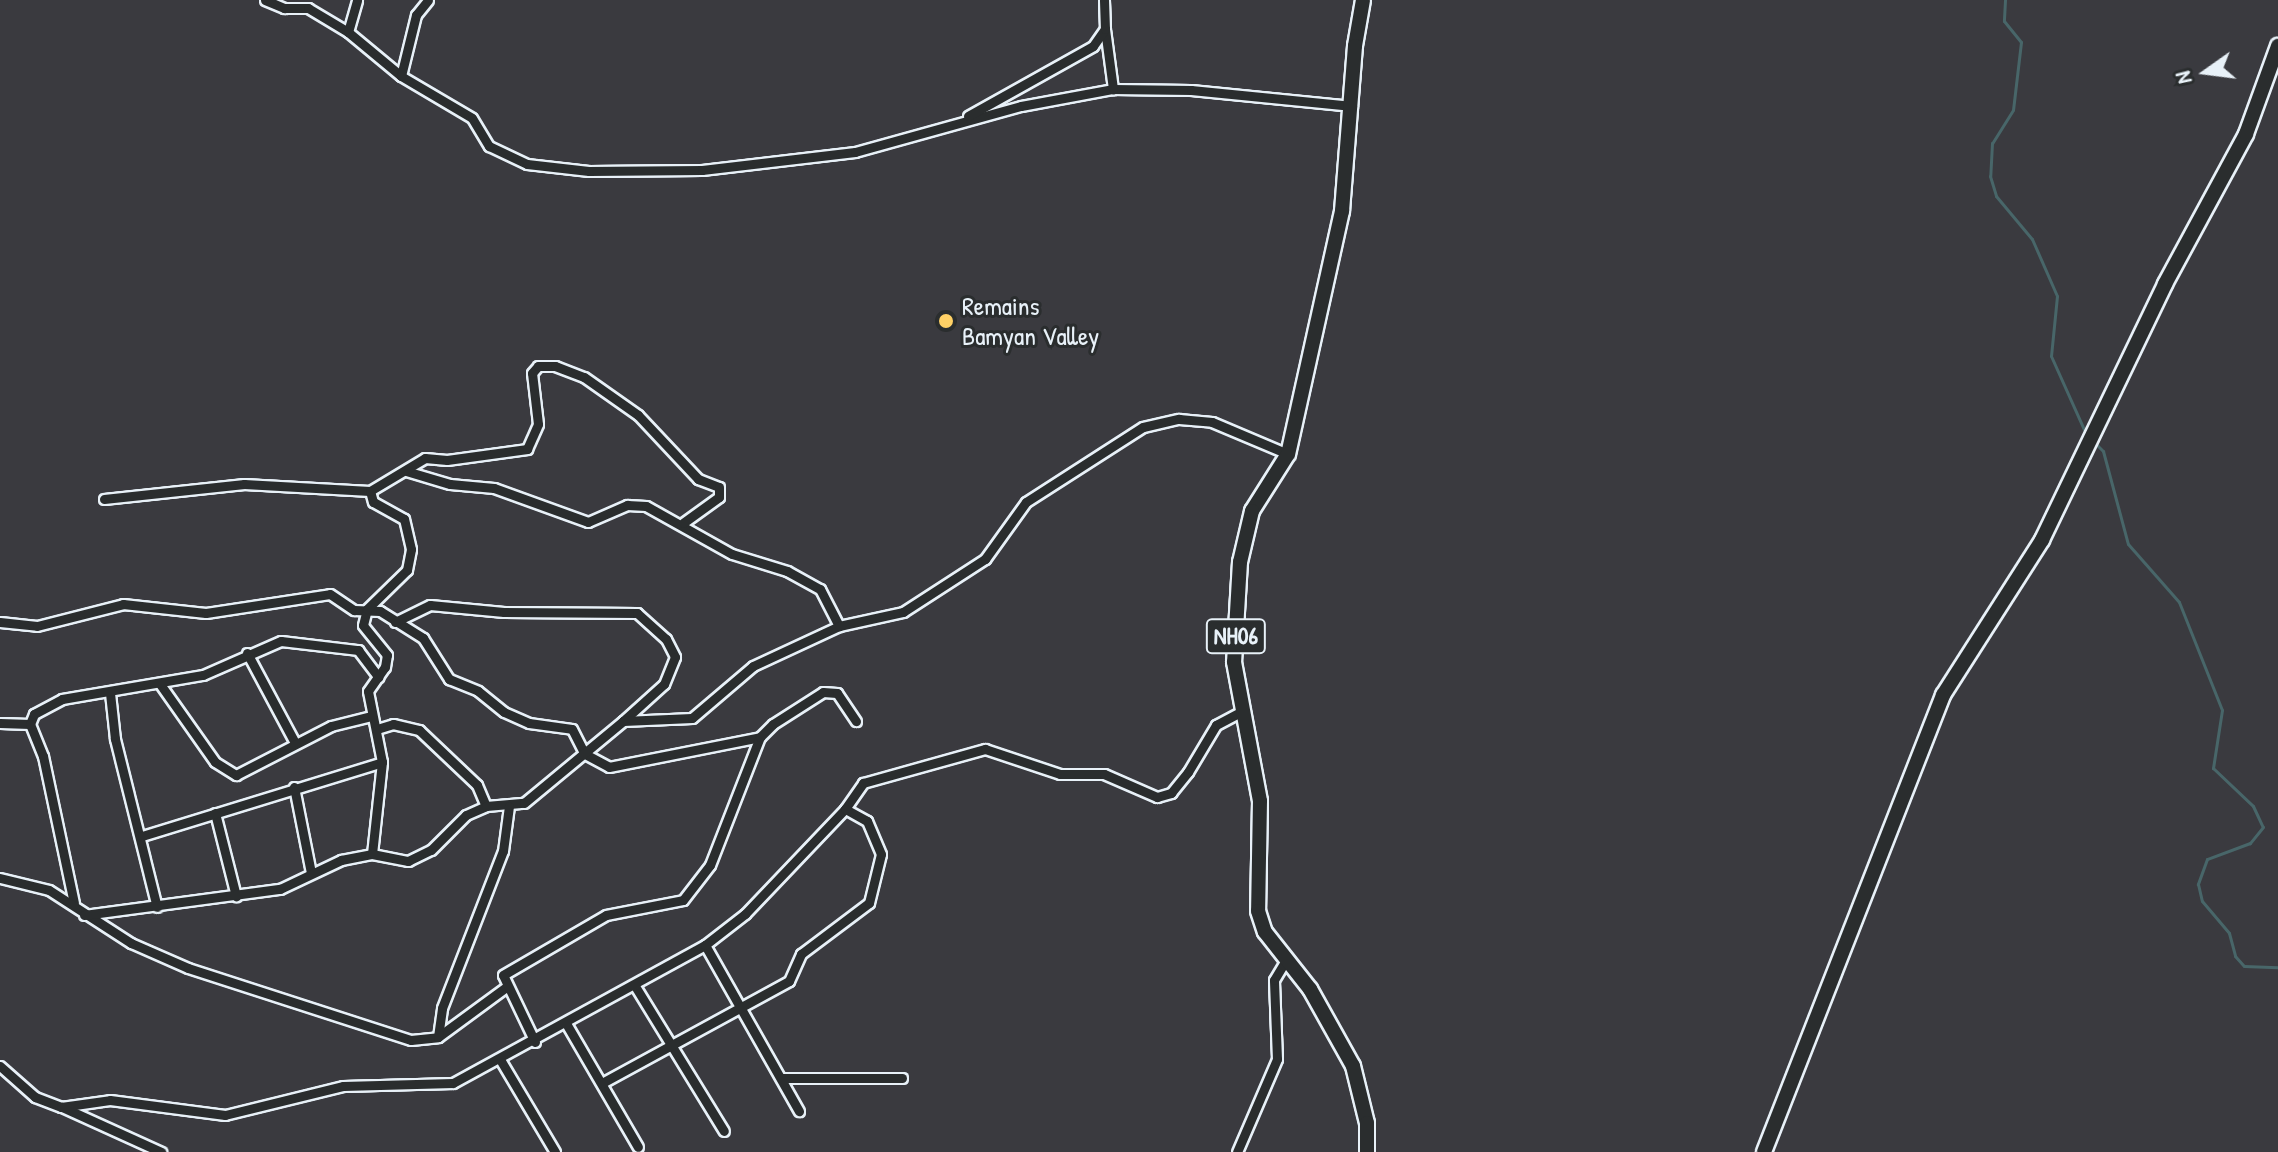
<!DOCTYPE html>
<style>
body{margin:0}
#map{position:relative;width:2278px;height:1152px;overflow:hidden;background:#3a3a3f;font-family:"Patrick Hand",sans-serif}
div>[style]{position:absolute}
.stream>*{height:3px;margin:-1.5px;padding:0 1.5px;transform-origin:1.5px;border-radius:1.5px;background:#486669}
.roads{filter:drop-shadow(2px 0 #e8f1f8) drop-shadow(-2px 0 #e8f1f8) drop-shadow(0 2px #e8f1f8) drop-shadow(0 -2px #e8f1f8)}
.street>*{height:9px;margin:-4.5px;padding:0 4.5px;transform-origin:4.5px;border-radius:4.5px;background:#2a2d2e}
.secondary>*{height:14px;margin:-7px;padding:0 7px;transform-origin:7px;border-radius:7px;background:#2a2d2e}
.primary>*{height:14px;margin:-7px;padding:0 7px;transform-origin:7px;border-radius:7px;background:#2a2d2e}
.dots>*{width:22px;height:22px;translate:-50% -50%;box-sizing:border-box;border:4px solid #2a2d2e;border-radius:50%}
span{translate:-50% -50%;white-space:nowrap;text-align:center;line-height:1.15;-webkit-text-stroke:6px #2a2d2e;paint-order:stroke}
.shield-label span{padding:2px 6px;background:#2a2d2e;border:2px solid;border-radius:6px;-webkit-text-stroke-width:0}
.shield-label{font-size:24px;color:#e8f1f8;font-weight:700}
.poi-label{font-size:26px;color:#e8f1f8}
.left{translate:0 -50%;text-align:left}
.north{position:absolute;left:2166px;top:32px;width:80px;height:80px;-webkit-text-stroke:6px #2a2d2e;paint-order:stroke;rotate:256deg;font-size:22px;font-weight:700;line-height:32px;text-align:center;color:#e8f1f8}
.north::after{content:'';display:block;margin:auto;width:28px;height:36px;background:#e8f1f8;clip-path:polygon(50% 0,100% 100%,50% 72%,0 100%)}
</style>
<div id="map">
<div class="stream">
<i style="left:2005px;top:0;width:21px;rotate:93deg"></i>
<i style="left:2004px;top:21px;width:27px;rotate:51deg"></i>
<i style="left:2021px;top:42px;width:68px;rotate:96.7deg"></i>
<i style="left:2013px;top:110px;width:39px;rotate:122deg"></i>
<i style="left:1992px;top:143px;width:33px;rotate:93deg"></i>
<i style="left:1990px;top:176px;width:21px;rotate:73deg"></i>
<i style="left:1996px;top:196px;width:56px;rotate:50.1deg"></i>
<i style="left:2032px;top:239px;width:62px;rotate:66.3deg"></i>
<i style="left:2057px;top:296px;width:60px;rotate:95.7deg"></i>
<i style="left:2051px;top:356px;width:85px;rotate:65.8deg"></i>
<i style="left:2094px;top:442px;width:13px;rotate:45deg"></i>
<i style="left:2103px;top:451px;width:96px;rotate:75deg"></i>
<i style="left:2128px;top:544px;width:77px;rotate:48.7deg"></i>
<i style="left:2179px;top:602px;width:116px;rotate:68.3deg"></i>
<i style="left:2222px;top:710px;width:59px;rotate:98.8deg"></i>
<i style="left:2213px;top:768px;width:55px;rotate:43.5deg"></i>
<i style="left:2253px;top:806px;width:23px;rotate:65deg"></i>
<i style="left:2263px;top:827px;width:21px;rotate:129deg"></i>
<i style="left:2250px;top:843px;width:46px;rotate:159.6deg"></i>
<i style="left:2207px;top:859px;width:27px;rotate:110deg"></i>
<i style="left:2198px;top:884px;width:17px;rotate:77deg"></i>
<i style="left:2202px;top:901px;width:42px;rotate:49.8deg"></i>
<i style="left:2229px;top:933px;width:24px;rotate:75deg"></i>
<i style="left:2235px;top:956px;width:13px;rotate:48deg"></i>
<i style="left:2244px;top:966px;width:34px;rotate:2deg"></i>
</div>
<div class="roads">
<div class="street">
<i style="left:265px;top:0;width:21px;rotate:23deg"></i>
<i style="left:284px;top:8px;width:24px"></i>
<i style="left:308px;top:8px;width:47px;rotate:31deg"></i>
<i style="left:348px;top:32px;width:69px;rotate:39.7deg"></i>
<i style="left:401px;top:76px;width:82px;rotate:30.6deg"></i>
<i style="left:472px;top:118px;width:33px;rotate:59deg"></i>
<i style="left:489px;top:146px;width:42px;rotate:25.3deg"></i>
<i style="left:527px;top:164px;width:62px;rotate:6.4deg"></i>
<i style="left:589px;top:171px;width:113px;rotate:-0.5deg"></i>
<i style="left:702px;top:170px;width:154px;rotate:-6.7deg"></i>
<i style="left:855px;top:152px;width:172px;rotate:-15.5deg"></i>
<i style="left:1021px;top:106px;width:94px;rotate:-10.5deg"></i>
<i style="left:1113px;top:89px;width:78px;rotate:0.7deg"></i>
<i style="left:1191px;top:90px;width:162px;rotate:5.7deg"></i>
<i style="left:1105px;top:29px;width:61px;rotate:82.4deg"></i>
<i style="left:348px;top:32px;width:33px;rotate:-74deg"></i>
<i style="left:401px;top:76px;width:63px;rotate:-76.2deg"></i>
<i style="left:416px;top:15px;width:19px;rotate:-51deg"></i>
<i style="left:968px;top:116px;width:143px;rotate:-29.2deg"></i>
<i style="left:1093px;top:46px;width:21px;rotate:-55deg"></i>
<i style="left:1105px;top:29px;width:29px;rotate:-92deg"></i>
<i style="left:406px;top:471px;width:46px;rotate:16.5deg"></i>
<i style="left:450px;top:484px;width:44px;rotate:5.2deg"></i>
<i style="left:494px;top:488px;width:100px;rotate:19.9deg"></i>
<i style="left:588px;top:522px;width:43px;rotate:-23.6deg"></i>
<i style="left:627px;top:505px;width:19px;rotate:3deg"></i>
<i style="left:646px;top:506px;width:98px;rotate:29.2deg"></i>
<i style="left:732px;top:554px;width:58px;rotate:17.2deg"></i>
<i style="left:787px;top:571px;width:38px;rotate:29deg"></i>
<i style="left:820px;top:589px;width:42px;rotate:62.8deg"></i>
<i style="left:104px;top:499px;width:141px;rotate:-6.1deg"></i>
<i style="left:244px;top:484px;width:126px;rotate:3.2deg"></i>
<i style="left:0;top:622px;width:37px;rotate:6deg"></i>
<i style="left:37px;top:626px;width:89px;rotate:-14.3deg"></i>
<i style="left:123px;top:604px;width:83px;rotate:6.2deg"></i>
<i style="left:206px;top:613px;width:125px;rotate:-8.7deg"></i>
<i style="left:330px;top:594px;width:29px;rotate:34deg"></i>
<i style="left:354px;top:610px;width:26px;rotate:2deg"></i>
<i style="left:380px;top:611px;width:51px;rotate:32.1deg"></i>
<i style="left:423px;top:638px;width:49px;rotate:57.6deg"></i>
<i style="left:449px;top:679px;width:31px;rotate:22deg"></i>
<i style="left:478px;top:691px;width:33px;rotate:39deg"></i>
<i style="left:504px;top:712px;width:27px;rotate:24deg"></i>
<i style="left:529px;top:723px;width:43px;rotate:7.9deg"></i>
<i style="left:572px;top:729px;width:28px;rotate:63deg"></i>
<i style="left:585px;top:754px;width:27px;rotate:28deg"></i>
<i style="left:609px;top:767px;width:154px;rotate:-11.2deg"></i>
<i style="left:395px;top:622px;width:39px;rotate:-26deg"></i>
<i style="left:430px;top:605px;width:74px;rotate:5.4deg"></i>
<i style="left:504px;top:612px;width:133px;rotate:0.4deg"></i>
<i style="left:637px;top:613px;width:39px;rotate:42deg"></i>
<i style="left:666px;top:639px;width:20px;rotate:63deg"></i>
<i style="left:675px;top:657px;width:29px;rotate:112deg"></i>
<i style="left:664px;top:684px;width:55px;rotate:137.9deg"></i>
<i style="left:247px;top:653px;width:102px;rotate:61.9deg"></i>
<i style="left:160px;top:684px;width:95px;rotate:54.8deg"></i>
<i style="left:215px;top:762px;width:25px;rotate:32deg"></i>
<i style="left:236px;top:775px;width:107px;rotate:-27.3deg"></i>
<i style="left:331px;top:726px;width:41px;rotate:-14deg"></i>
<i style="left:110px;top:693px;width:46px;rotate:83.8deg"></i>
<i style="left:115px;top:739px;width:173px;rotate:76deg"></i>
<i style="left:0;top:723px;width:30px;rotate:2deg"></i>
<i style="left:30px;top:724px;width:11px;rotate:-68deg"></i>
<i style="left:34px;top:714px;width:32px;rotate:-28deg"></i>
<i style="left:62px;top:699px;width:143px;rotate:-9.7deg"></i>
<i style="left:203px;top:675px;width:85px;rotate:-23.6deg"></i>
<i style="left:281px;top:641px;width:78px;rotate:6.7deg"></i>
<i style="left:358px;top:650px;width:34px;rotate:53deg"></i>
<i style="left:30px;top:724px;width:35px;rotate:68deg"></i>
<i style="left:43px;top:756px;width:150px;rotate:78.1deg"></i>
<i style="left:377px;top:729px;width:17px;rotate:-17deg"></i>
<i style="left:393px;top:724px;width:27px;rotate:13deg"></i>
<i style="left:419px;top:730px;width:80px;rotate:43.5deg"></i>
<i style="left:477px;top:785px;width:23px;rotate:67deg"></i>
<i style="left:294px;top:787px;width:88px;rotate:78.8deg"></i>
<i style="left:215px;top:813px;width:86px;rotate:75.8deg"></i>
<i style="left:142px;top:836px;width:251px;rotate:-17.1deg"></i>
<i style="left:372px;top:854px;width:93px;rotate:-83.8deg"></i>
<i style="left:382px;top:762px;width:72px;rotate:-101.2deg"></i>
<i style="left:368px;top:691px;width:29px;rotate:-55deg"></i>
<i style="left:385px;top:667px;width:12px;rotate:-81deg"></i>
<i style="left:387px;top:655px;width:38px;rotate:-129deg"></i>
<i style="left:363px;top:625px;width:16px;rotate:-76deg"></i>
<i style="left:367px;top:609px;width:56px;rotate:-44.3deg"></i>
<i style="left:407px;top:570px;width:21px;rotate:-79deg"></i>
<i style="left:411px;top:549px;width:31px;rotate:-103deg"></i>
<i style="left:404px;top:519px;width:35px;rotate:-151deg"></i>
<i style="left:373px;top:502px;width:11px;rotate:-105deg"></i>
<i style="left:370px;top:491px;width:64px;rotate:-31deg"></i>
<i style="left:425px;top:458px;width:22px;rotate:5deg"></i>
<i style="left:447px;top:460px;width:81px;rotate:-7.8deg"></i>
<i style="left:527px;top:449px;width:27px;rotate:-66deg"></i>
<i style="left:538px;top:424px;width:51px;rotate:-96.7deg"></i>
<i style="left:532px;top:373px;width:9px;rotate:-49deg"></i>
<i style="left:538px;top:366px;width:17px"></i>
<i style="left:555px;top:366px;width:31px;rotate:21deg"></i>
<i style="left:584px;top:377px;width:66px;rotate:35.1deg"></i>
<i style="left:638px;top:415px;width:88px;rotate:46.8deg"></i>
<i style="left:698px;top:479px;width:22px;rotate:21deg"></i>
<i style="left:719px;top:487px;width:10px;rotate:90deg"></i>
<i style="left:719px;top:497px;width:44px;rotate:144.2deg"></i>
<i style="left:0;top:878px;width:50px;rotate:13.8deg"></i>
<i style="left:49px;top:890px;width:98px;rotate:32.9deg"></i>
<i style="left:131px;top:943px;width:62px;rotate:23.7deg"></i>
<i style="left:188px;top:968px;width:234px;rotate:17.9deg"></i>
<i style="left:411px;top:1040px;width:27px;rotate:-6deg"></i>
<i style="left:438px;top:1037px;width:84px;rotate:-36.3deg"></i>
<i style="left:84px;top:915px;width:198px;rotate:-7.6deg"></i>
<i style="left:280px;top:889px;width:68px;rotate:-25.4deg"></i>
<i style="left:341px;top:860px;width:32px;rotate:-11deg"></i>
<i style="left:372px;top:854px;width:37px;rotate:11deg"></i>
<i style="left:408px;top:861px;width:25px;rotate:-26deg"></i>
<i style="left:431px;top:850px;width:49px;rotate:-45deg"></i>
<i style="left:466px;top:815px;width:22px;rotate:-24deg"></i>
<i style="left:486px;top:806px;width:38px;rotate:-5deg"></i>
<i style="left:524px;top:803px;width:129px;rotate:-39.6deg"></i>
<i style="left:623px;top:721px;width:69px;rotate:-2.5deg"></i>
<i style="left:692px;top:718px;width:80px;rotate:-40.4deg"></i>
<i style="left:753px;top:666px;width:95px;rotate:-24.9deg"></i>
<i style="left:839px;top:626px;width:66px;rotate:-12.3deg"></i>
<i style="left:903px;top:612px;width:98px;rotate:-32.9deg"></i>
<i style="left:985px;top:559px;width:70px;rotate:-54.3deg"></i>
<i style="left:1026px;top:502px;width:139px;rotate:-32.7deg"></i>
<i style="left:1143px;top:427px;width:37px;rotate:-13deg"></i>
<i style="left:1179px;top:419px;width:33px;rotate:5deg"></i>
<i style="left:1212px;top:422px;width:82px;rotate:22.8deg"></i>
<i style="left:705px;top:945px;width:191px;rotate:60.5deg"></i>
<i style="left:635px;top:986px;width:170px;rotate:58.5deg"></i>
<i style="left:567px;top:1025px;width:141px;rotate:59.8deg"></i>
<i style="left:438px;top:1037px;width:29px;rotate:-82deg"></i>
<i style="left:442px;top:1008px;width:168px;rotate:-68.8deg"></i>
<i style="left:503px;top:851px;width:45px;rotate:-82.4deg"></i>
<i style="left:535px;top:1042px;width:74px;rotate:-115.5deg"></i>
<i style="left:503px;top:975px;width:119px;rotate:-30.2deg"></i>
<i style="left:606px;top:915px;width:78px;rotate:-11deg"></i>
<i style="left:683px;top:900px;width:44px;rotate:-52.4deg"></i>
<i style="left:710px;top:865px;width:137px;rotate:-68.7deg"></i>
<i style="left:760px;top:737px;width:18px;rotate:-45deg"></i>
<i style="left:773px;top:724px;width:59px;rotate:-32.6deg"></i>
<i style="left:823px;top:692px;width:14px;rotate:4deg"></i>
<i style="left:837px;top:693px;width:34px;rotate:56deg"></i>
<i style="left:501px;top:1061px;width:106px;rotate:59.3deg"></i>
<i style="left:0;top:1066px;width:47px;rotate:41.5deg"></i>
<i style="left:35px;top:1097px;width:28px;rotate:21deg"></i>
<i style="left:61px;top:1107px;width:49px;rotate:-8.1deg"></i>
<i style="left:110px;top:1100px;width:116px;rotate:7.4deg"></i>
<i style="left:225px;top:1115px;width:122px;rotate:-13.8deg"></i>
<i style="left:343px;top:1086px;width:110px;rotate:-1.6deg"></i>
<i style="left:453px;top:1083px;width:287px;rotate:-28.7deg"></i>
<i style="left:705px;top:945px;width:51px;rotate:-37.8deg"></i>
<i style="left:745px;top:914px;width:145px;rotate:-46.4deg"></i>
<i style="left:845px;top:809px;width:32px;rotate:-55deg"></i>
<i style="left:863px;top:783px;width:127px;rotate:-15.6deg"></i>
<i style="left:985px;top:749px;width:79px;rotate:18.4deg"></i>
<i style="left:1060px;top:774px;width:44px"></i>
<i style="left:1104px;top:774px;width:58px;rotate:23.5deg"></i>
<i style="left:1157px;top:797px;width:15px;rotate:-16deg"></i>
<i style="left:1171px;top:793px;width:27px;rotate:-51deg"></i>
<i style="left:1188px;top:772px;width:55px;rotate:-59.2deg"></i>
<i style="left:1216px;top:725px;width:32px;rotate:-28deg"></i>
<i style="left:781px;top:1078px;width:121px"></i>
<i style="left:602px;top:1083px;width:213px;rotate:-28.6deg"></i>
<i style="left:789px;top:981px;width:30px;rotate:-66deg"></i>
<i style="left:801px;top:954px;width:85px;rotate:-36.9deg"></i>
<i style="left:869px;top:903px;width:50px;rotate:-76.2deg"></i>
<i style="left:881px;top:854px;width:36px;rotate:-113deg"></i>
<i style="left:867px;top:821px;width:25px;rotate:-151deg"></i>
<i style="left:62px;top:1107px;width:109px;rotate:24.4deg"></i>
<i style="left:1237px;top:1152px;width:101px;rotate:-66.7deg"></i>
<i style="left:1277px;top:1059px;width:79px;rotate:-92.2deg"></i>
<i style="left:1274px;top:980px;width:21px;rotate:-59deg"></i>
</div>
<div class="secondary">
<i style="left:1764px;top:1152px;width:491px;rotate:-68.6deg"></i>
<i style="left:1943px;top:695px;width:184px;rotate:-57.4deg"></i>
<i style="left:2042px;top:540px;width:284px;rotate:-64.3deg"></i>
<i style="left:2165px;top:284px;width:170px;rotate:-61.6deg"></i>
<i style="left:2246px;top:134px;width:94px;rotate:-70deg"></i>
</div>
<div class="primary">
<i style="left:1363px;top:0;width:47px;rotate:99.9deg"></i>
<i style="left:1355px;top:46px;width:166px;rotate:94.5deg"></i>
<i style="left:1342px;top:211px;width:249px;rotate:102.5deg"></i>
<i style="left:1288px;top:454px;width:67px;rotate:122.3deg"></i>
<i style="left:1252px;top:511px;width:52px;rotate:103.2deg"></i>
<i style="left:1240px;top:562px;width:100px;rotate:93.4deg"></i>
<i style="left:1234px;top:662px;width:141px;rotate:79.4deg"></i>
<i style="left:1260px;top:801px;width:110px;rotate:91deg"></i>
<i style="left:1258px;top:911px;width:22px;rotate:72deg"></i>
<i style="left:1265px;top:932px;width:73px;rotate:51.7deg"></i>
<i style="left:1310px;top:989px;width:88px;rotate:60.8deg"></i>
<i style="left:1353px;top:1066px;width:59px;rotate:76.2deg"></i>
<i style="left:1367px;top:1123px;width:29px;rotate:90deg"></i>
</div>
</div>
<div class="dots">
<i style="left:946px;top:321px;background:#ffd166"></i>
</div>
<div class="shield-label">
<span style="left:1236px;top:636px">NH06</span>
</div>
<div class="poi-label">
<span class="left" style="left:962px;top:321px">Remains<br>Bamyan Valley</span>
</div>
<div class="north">N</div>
</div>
